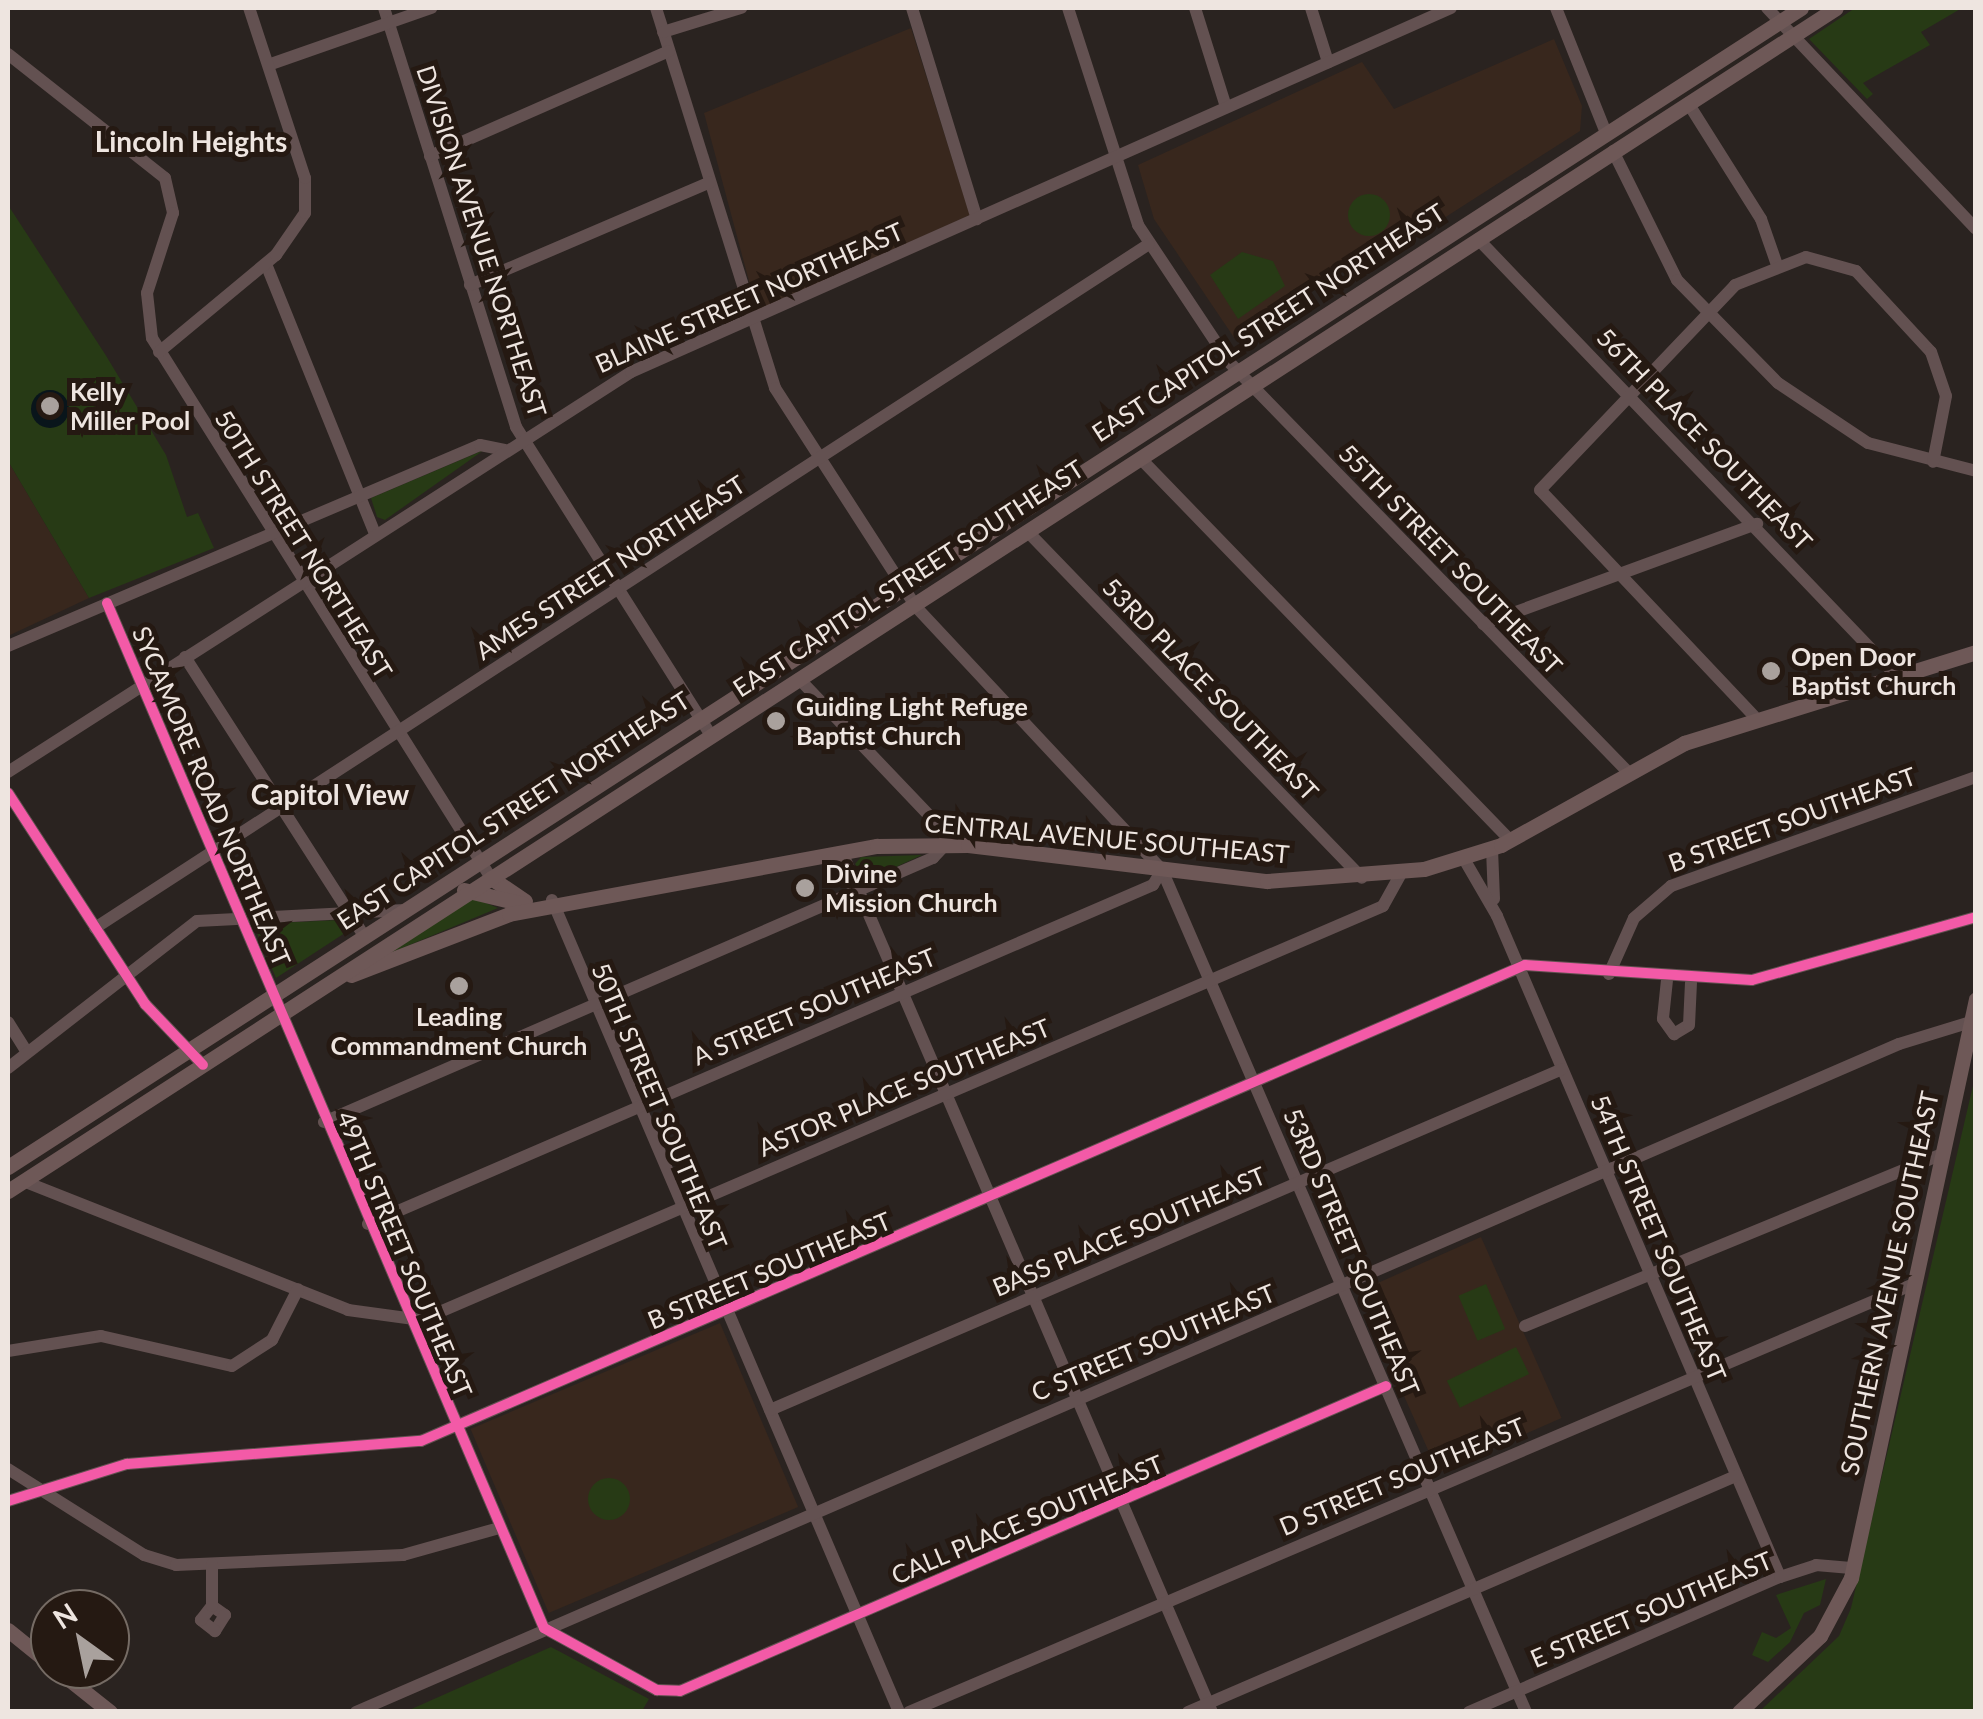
<!DOCTYPE html>
<style>
body{margin:0}
#map{position:relative;width:1983px;height:1719px;overflow:hidden;background:#2a2320;font-family:Lato,sans-serif}
div>[style]{position:absolute}
.built>*{inset:0;background:#38271d;transform-origin:0 0}
.green>*{inset:0;background:#273a15;transform-origin:0 0}
.round{border-radius:50%}
.water>*{inset:0;background:#09151b}
.minor>*{height:12px;margin:-6px;padding:0 6px;transform-origin:6px;border-radius:6px;background:#635151}
.major>*{height:15px;margin:-7.5px;padding:0 7.5px;transform-origin:7.5px;border-radius:7.5px;background:#6e5857}
.cycleway>*{height:10px;margin:-5px;padding:0 5px;transform-origin:5px;border-radius:5px;background:#f35aa7}
.dots>*{width:28px;height:28px;translate:-50% -50%;box-sizing:border-box;border:5px solid #251912;border-radius:50%}
span{translate:-50% -50%;white-space:nowrap;text-align:center;line-height:1.15;-webkit-text-stroke:10px #251912;paint-order:stroke}
.street-label{font-size:25px;color:#eee5e0}
.poi-label{font-size:25px;color:#eee5e0;font-weight:700}
.left{translate:0 -50%;text-align:left}
.neighbourhood-label{font-size:28px;color:#eee5e0;font-weight:700}
.frame{position:absolute;inset:0;border:10px solid #eee5e0;pointer-events:none}
.north{position:absolute;left:30px;top:1589px;width:100px;height:100px;box-sizing:border-box;background:#251912;border:2px solid #756b64;border-radius:50%;rotate:327deg;font-size:28px;font-weight:700;line-height:40px;text-align:center;color:#eee5e0}
.north::after{content:'';display:block;margin:auto;width:35px;height:45px;background:#a9a19d;clip-path:polygon(50% 0,100% 100%,50% 72%,0 100%)}
</style>
<div id="map">
<div class="built">
<i style="clip-path:polygon(911px 28px,970px 215px,757px 311px,704px 113px)"></i>
<i style="clip-path:polygon(1554px 39px,1582px 106px,1580px 131px,1416px 236px,1408px 226px,1235px 339px,1154px 219px,1138px 165px,1362px 62px,1394px 109px)"></i>
<i style="clip-path:polygon(8px 461px,89px 598px,8px 636px)"></i>
<i style="left:1481px;top:1237px;width:198px;height:135px;rotate:66deg"></i>
<i style="left:720px;top:1323px;width:200px;height:271px;rotate:67deg"></i>
</div>
<div class="green">
<i style="clip-path:polygon(1855px 8px,1962px 8px,1921px 32px,1930px 45px,1863px 83px,1873px 94px,1867px 99px,1809px 39px)"></i>
<i class="round" style="left:1348px;top:194px;width:42px;height:42px"></i>
<i style="clip-path:polygon(8px 205px,105px 354px,166px 455px,187px 517px,198px 513px,214px 548px,89px 598px,8px 461px)"></i>
<i style="clip-path:polygon(1242px 252px,1273px 261px,1285px 286px,1238px 319px,1210px 275px)"></i>
<i style="clip-path:polygon(484px 450px,385px 520px,377px 517px,371px 498px)"></i>
<i style="clip-path:polygon(922px 855px,867px 880px,855px 864px,861px 857px)"></i>
<i style="clip-path:polygon(474px 898px,498px 908px,388px 954px)"></i>
<i style="clip-path:polygon(340px 920px,348px 931px,276px 978px,253px 924px)"></i>
<i style="clip-path:polygon(1975px 1077px,1975px 1711px,1760px 1711px,1839px 1636px,1851px 1608px)"></i>
<i style="left:1486px;top:1284px;width:49px;height:30px;rotate:67deg"></i>
<i style="left:1516px;top:1347px;width:30px;height:77px;rotate:64deg"></i>
<i class="round" style="left:588px;top:1478px;width:42px;height:42px"></i>
<i style="clip-path:polygon(1826px 1579px,1820px 1605px,1804px 1613px,1790px 1642px,1768px 1662px,1752px 1655px,1762px 1632px,1776px 1638px,1791px 1628px,1776px 1595px)"></i>
<i style="clip-path:polygon(551px 1647px,649px 1699px,642px 1711px,407px 1711px)"></i>
</div>
<div class="water">
<i class="round" style="left:31px;top:390px;width:38px;height:38px"></i>
</div>
<div class="minor">
<i style="left:384px;top:8px;width:439px;rotate:72.5deg"></i>
<i style="left:516px;top:427px;width:365px;rotate:57.7deg"></i>
<i style="left:656px;top:8px;width:398px;rotate:72.6deg"></i>
<i style="left:775px;top:388px;width:262px;rotate:57.2deg"></i>
<i style="left:917px;top:608px;width:359px;rotate:46.9deg"></i>
<i style="left:1162px;top:870px;width:917px;rotate:66.62deg"></i>
<i style="left:912px;top:8px;width:221px;rotate:72.9deg"></i>
<i style="left:1068px;top:8px;width:228px;rotate:72.1deg"></i>
<i style="left:1138px;top:225px;width:164px;rotate:56.4deg"></i>
<i style="left:1229px;top:362px;width:571px;rotate:45.78deg"></i>
<i style="left:1195px;top:8px;width:104px;rotate:72.6deg"></i>
<i style="left:1311px;top:8px;width:57px;rotate:72.5deg"></i>
<i style="left:1556px;top:8px;width:135px;rotate:68.2deg"></i>
<i style="left:1767px;top:8px;width:304px;rotate:46.6deg"></i>
<i style="left:663px;top:32px;width:82px;rotate:-17.1deg"></i>
<i style="left:8px;top:54px;width:200px;rotate:38.3deg"></i>
<i style="left:165px;top:178px;width:36px;rotate:77deg"></i>
<i style="left:173px;top:213px;width:84px;rotate:108deg"></i>
<i style="left:147px;top:293px;width:45px;rotate:83.7deg"></i>
<i style="left:152px;top:338px;width:638px;rotate:57.88deg"></i>
<i style="left:271px;top:64px;width:170px;rotate:-19.3deg"></i>
<i style="left:1688px;top:103px;width:137px;rotate:57.8deg"></i>
<i style="left:1761px;top:219px;width:46px;rotate:70.8deg"></i>
<i style="left:1613px;top:151px;width:144px;rotate:63.6deg"></i>
<i style="left:1677px;top:280px;width:144px;rotate:45.6deg"></i>
<i style="left:1778px;top:383px;width:108px;rotate:33.7deg"></i>
<i style="left:1868px;top:443px;width:112px;rotate:14.5deg"></i>
<i style="left:430px;top:156px;width:261px;rotate:-23.7deg"></i>
<i style="left:1478px;top:239px;width:603px;rotate:46.21deg"></i>
<i style="left:266px;top:264px;width:291px;rotate:68deg"></i>
<i style="left:470px;top:285px;width:261px;rotate:-23.2deg"></i>
<i style="left:159px;top:352px;width:152px;rotate:-39.7deg"></i>
<i style="left:276px;top:255px;width:51px;rotate:-55.4deg"></i>
<i style="left:305px;top:213px;width:35px;rotate:-90deg"></i>
<i style="left:305px;top:178px;width:179px;rotate:-108.2deg"></i>
<i style="left:1140px;top:458px;width:532px;rotate:45.91deg"></i>
<i style="left:1027px;top:531px;width:482px;rotate:46deg"></i>
<i style="left:107px;top:603px;width:1114px;rotate:66.91deg"></i>
<i style="left:544px;top:1628px;width:129px;rotate:28.8deg"></i>
<i style="left:657px;top:1690px;width:23px;rotate:2deg"></i>
<i style="left:680px;top:1691px;width:769px;rotate:-23.36deg"></i>
<i style="left:1483px;top:624px;width:292px;rotate:-20.1deg"></i>
<i style="left:8px;top:646px;width:513px;rotate:-23.07deg"></i>
<i style="left:480px;top:445px;width:25px;rotate:11deg"></i>
<i style="left:185px;top:657px;width:331px;rotate:57.3deg"></i>
<i style="left:1754px;top:716px;width:311px;rotate:-133.4deg"></i>
<i style="left:1540px;top:490px;width:283px;rotate:-46.4deg"></i>
<i style="left:1735px;top:285px;width:76px;rotate:-21.5deg"></i>
<i style="left:1806px;top:257px;width:52px;rotate:15.6deg"></i>
<i style="left:1856px;top:271px;width:110px;rotate:47.2deg"></i>
<i style="left:1931px;top:352px;width:46px;rotate:71.2deg"></i>
<i style="left:1946px;top:396px;width:67px;rotate:101.1deg"></i>
<i style="left:8px;top:772px;width:740px;rotate:-32.7deg"></i>
<i style="left:631px;top:372px;width:897px;rotate:-23.94deg"></i>
<i style="left:8px;top:793px;width:252px;rotate:57deg"></i>
<i style="left:145px;top:1004px;width:84px;rotate:46.4deg"></i>
<i style="left:1492px;top:849px;width:50px;rotate:87.7deg"></i>
<i style="left:842px;top:852px;width:936px;rotate:66.72deg"></i>
<i style="left:1464px;top:859px;width:66px;rotate:59.9deg"></i>
<i style="left:1497px;top:916px;width:719px;rotate:66.82deg"></i>
<i style="left:552px;top:900px;width:883px;rotate:66.86deg"></i>
<i style="left:95px;top:928px;width:1256px;rotate:-32.98deg"></i>
<i style="left:1609px;top:974px;width:61px;rotate:-65.9deg"></i>
<i style="left:1634px;top:918px;width:49px;rotate:-40.9deg"></i>
<i style="left:1671px;top:886px;width:324px;rotate:-19.7deg"></i>
<i style="left:1667px;top:980px;width:39px;rotate:96deg"></i>
<i style="left:1663px;top:1019px;width:19px;rotate:54deg"></i>
<i style="left:1674px;top:1034px;width:17px;rotate:-31deg"></i>
<i style="left:1689px;top:1025px;width:42px;rotate:-87.3deg"></i>
<i style="left:8px;top:1022px;width:36px;rotate:58deg"></i>
<i style="left:8px;top:1068px;width:239px;rotate:-37.9deg"></i>
<i style="left:197px;top:921px;width:208px;rotate:-3deg"></i>
<i style="left:324px;top:1122px;width:664px;rotate:-23.44deg"></i>
<i style="left:933px;top:858px;width:21px;rotate:-47deg"></i>
<i style="left:947px;top:843px;width:14px;rotate:-107deg"></i>
<i style="left:943px;top:830px;width:209px;rotate:-133.6deg"></i>
<i style="left:23px;top:1181px;width:350px;rotate:21.6deg"></i>
<i style="left:348px;top:1310px;width:74px;rotate:7.8deg"></i>
<i style="left:421px;top:1320px;width:1047px;rotate:-23.28deg"></i>
<i style="left:1383px;top:906px;width:38px;rotate:-61deg"></i>
<i style="left:368px;top:1224px;width:855px;rotate:-23.36deg"></i>
<i style="left:1153px;top:885px;width:17px;rotate:-59deg"></i>
<i style="left:1525px;top:1326px;width:451px;rotate:-22.4deg"></i>
<i style="left:8px;top:1351px;width:94px;rotate:-9.2deg"></i>
<i style="left:101px;top:1336px;width:134px;rotate:12.9deg"></i>
<i style="left:232px;top:1366px;width:48px;rotate:-33deg"></i>
<i style="left:272px;top:1340px;width:57px;rotate:-63deg"></i>
<i style="left:770px;top:1410px;width:862px;rotate:-23.29deg"></i>
<i style="left:8px;top:1469px;width:161px;rotate:32.3deg"></i>
<i style="left:144px;top:1555px;width:34px;rotate:17deg"></i>
<i style="left:176px;top:1565px;width:227px;rotate:-2.5deg"></i>
<i style="left:403px;top:1555px;width:100px;rotate:-15.7deg"></i>
<i style="left:8px;top:1501px;width:125px;rotate:-17.3deg"></i>
<i style="left:127px;top:1464px;width:295px;rotate:-4.5deg"></i>
<i style="left:421px;top:1441px;width:1202px;rotate:-23.32deg"></i>
<i style="left:1525px;top:965px;width:227px;rotate:3.8deg"></i>
<i style="left:1752px;top:980px;width:233px;rotate:-15.7deg"></i>
<i style="left:212px;top:1606px;width:16px;rotate:35deg"></i>
<i style="left:225px;top:1615px;width:19px;rotate:122deg"></i>
<i style="left:215px;top:1631px;width:18px;rotate:-142deg"></i>
<i style="left:201px;top:1620px;width:18px;rotate:-52deg"></i>
<i style="left:212px;top:1606px;width:42px;rotate:-90deg"></i>
<i style="left:356px;top:1712px;width:1681px;rotate:-23.41deg"></i>
<i style="left:1899px;top:1044px;width:75px;rotate:-17deg"></i>
<i style="left:909px;top:1712px;width:1092px;rotate:-23.07deg"></i>
<i style="left:1188px;top:1712px;width:597px;rotate:-23.3deg"></i>
<i style="left:1469px;top:1712px;width:339px;rotate:-23.5deg"></i>
<i style="left:1780px;top:1577px;width:38px;rotate:-18deg"></i>
<i style="left:1816px;top:1565px;width:38px;rotate:5deg"></i>
</div>
<div class="major">
<i style="left:491px;top:878px;width:41px;rotate:34.1deg"></i>
<i style="left:464px;top:890px;width:61px;rotate:13.3deg"></i>
<i style="left:351px;top:975px;width:169px;rotate:-21.1deg"></i>
<i style="left:509px;top:914px;width:374px;rotate:-10.5deg"></i>
<i style="left:877px;top:846px;width:91px;rotate:-0.6deg"></i>
<i style="left:968px;top:845px;width:301px;rotate:6.9deg"></i>
<i style="left:1267px;top:881px;width:157px;rotate:-4.4deg"></i>
<i style="left:1424px;top:869px;width:81px;rotate:-17.3deg"></i>
<i style="left:1501px;top:845px;width:210px;rotate:-29.1deg"></i>
<i style="left:1684px;top:743px;width:306px;rotate:-17.3deg"></i>
<i style="left:8px;top:1167px;width:2135px;rotate:-32.88deg"></i>
<i style="left:8px;top:1191px;width:2177px;rotate:-32.91deg"></i>
<i style="left:8px;top:1630px;width:54px;rotate:39deg"></i>
<i style="left:56px;top:1669px;width:69px;rotate:38.5deg"></i>
<i style="left:1739px;top:1712px;width:111px;rotate:-43.2deg"></i>
<i style="left:1820px;top:1636px;width:66px;rotate:-61.9deg"></i>
<i style="left:1851px;top:1578px;width:592px;rotate:-77.82deg"></i>
</div>
<div class="cycleway">
<i style="left:107px;top:603px;width:1114px;rotate:66.91deg"></i>
<i style="left:544px;top:1628px;width:129px;rotate:28.8deg"></i>
<i style="left:657px;top:1690px;width:23px;rotate:2deg"></i>
<i style="left:680px;top:1691px;width:769px;rotate:-23.36deg"></i>
<i style="left:8px;top:793px;width:252px;rotate:57deg"></i>
<i style="left:145px;top:1004px;width:84px;rotate:46.4deg"></i>
<i style="left:8px;top:1501px;width:125px;rotate:-17.3deg"></i>
<i style="left:127px;top:1464px;width:295px;rotate:-4.5deg"></i>
<i style="left:421px;top:1441px;width:1202px;rotate:-23.32deg"></i>
<i style="left:1525px;top:965px;width:227px;rotate:3.8deg"></i>
<i style="left:1752px;top:980px;width:233px;rotate:-15.7deg"></i>
</div>
<div class="dots">
<i style="left:50px;top:406px;background:#a9a19d"></i>
<i style="left:1771px;top:671px;background:#a9a19d"></i>
<i style="left:776px;top:721px;background:#a9a19d"></i>
<i style="left:805px;top:888px;background:#a9a19d"></i>
<i style="left:459px;top:986px;background:#a9a19d"></i>
</div>
<div class="street-label">
<span style="left:482px;top:241px;rotate:72deg">DIVISION AVENUE NORTHEAST</span>
<span style="left:749px;top:297px;rotate:-24deg">BLAINE STREET NORTHEAST</span>
<span style="left:1268px;top:322px;rotate:-33deg">EAST CAPITOL STREET NORTHEAST</span>
<span style="left:1705px;top:439px;rotate:46deg">56TH PLACE SOUTHEAST</span>
<span style="left:304px;top:544px;rotate:58deg">50TH STREET NORTHEAST</span>
<span style="left:1451px;top:559px;rotate:46deg">55TH STREET SOUTHEAST</span>
<span style="left:610px;top:567px;rotate:-33deg">AMES STREET NORTHEAST</span>
<span style="left:908px;top:578px;rotate:-33deg">EAST CAPITOL STREET SOUTHEAST</span>
<span style="left:1211px;top:689px;rotate:46deg">53RD PLACE SOUTHEAST</span>
<span style="left:212px;top:796px;rotate:67deg">SYCAMORE ROAD NORTHEAST</span>
<span style="left:513px;top:810px;rotate:-33deg">EAST CAPITOL STREET NORTHEAST</span>
<span style="left:1792px;top:819px;rotate:-20deg">B STREET SOUTHEAST</span>
<span style="left:1107px;top:838px;rotate:5deg">CENTRAL AVENUE SOUTHEAST</span>
<span style="left:814px;top:1006px;rotate:-23deg">A STREET SOUTHEAST</span>
<span style="left:904px;top:1087px;rotate:-23deg">ASTOR PLACE SOUTHEAST</span>
<span style="left:660px;top:1106px;rotate:67deg">50TH STREET SOUTHEAST</span>
<span style="left:1129px;top:1231px;rotate:-23deg">BASS PLACE SOUTHEAST</span>
<span style="left:1659px;top:1238px;rotate:67deg">54TH STREET SOUTHEAST</span>
<span style="left:1352px;top:1252px;rotate:67deg">53RD STREET SOUTHEAST</span>
<span style="left:405px;top:1254px;rotate:67deg">49TH STREET SOUTHEAST</span>
<span style="left:769px;top:1270px;rotate:-23deg">B STREET SOUTHEAST</span>
<span style="left:1889px;top:1283px;rotate:-78deg">SOUTHERN AVENUE SOUTHEAST</span>
<span style="left:1153px;top:1342px;rotate:-23deg">C STREET SOUTHEAST</span>
<span style="left:1402px;top:1476px;rotate:-23deg">D STREET SOUTHEAST</span>
<span style="left:1027px;top:1519px;rotate:-23deg">CALL PLACE SOUTHEAST</span>
<span style="left:1651px;top:1609px;rotate:-23deg">E STREET SOUTHEAST</span>
</div>
<div class="poi-label">
<span class="left" style="left:70px;top:406px">Kelly<br>Miller Pool</span>
<span class="left" style="left:1791px;top:671px">Open Door<br>Baptist Church</span>
<span class="left" style="left:796px;top:721px">Guiding Light Refuge<br>Baptist Church</span>
<span class="left" style="left:825px;top:888px">Divine<br>Mission Church</span>
<span style="left:459px;top:1031px">Leading<br>Commandment Church</span>
</div>
<div class="neighbourhood-label">
<span style="left:191px;top:141px">Lincoln Heights</span>
<span style="left:330px;top:794px">Capitol View</span>
</div>
<div class="frame"></div>
<div class="north">N</div>
</div>
